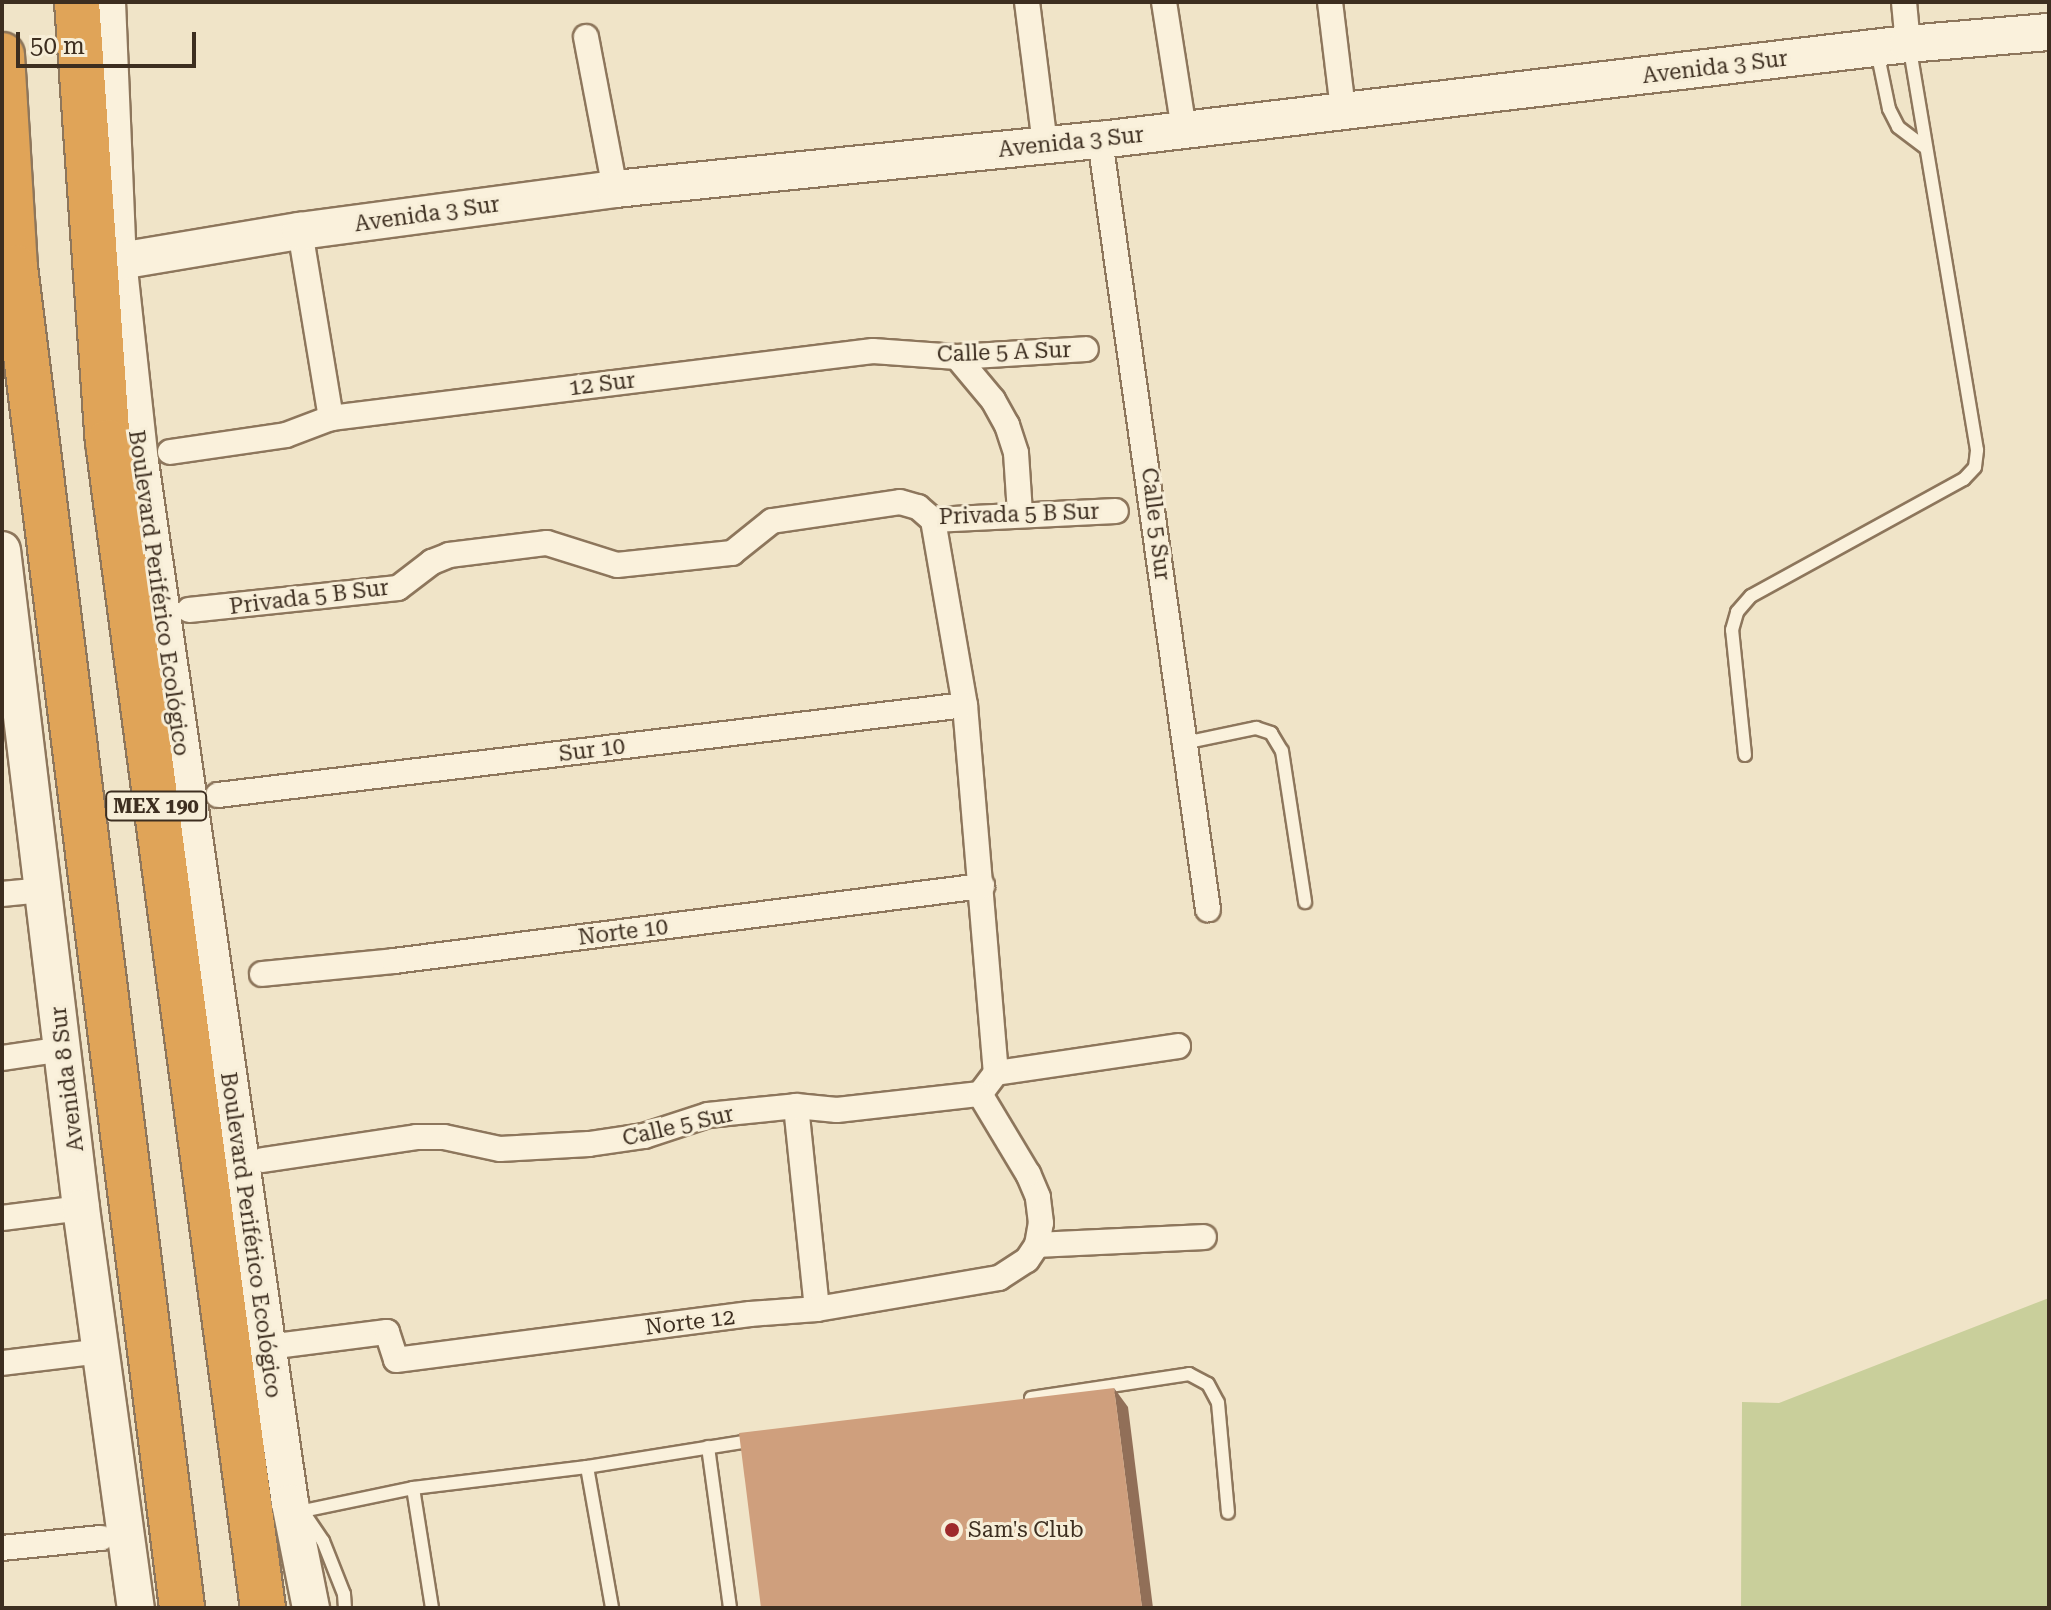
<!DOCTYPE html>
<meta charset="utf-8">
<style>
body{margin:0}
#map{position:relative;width:2051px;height:1610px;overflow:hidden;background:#f0e4c8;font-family:"Roboto Serif",serif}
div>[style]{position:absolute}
.green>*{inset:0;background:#c9cf9b}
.roads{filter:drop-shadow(2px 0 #8d765c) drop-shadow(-2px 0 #8d765c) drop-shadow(0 2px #8d765c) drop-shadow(0 -2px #8d765c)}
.lane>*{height:12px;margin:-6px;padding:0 6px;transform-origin:6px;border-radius:6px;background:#faf1dc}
.street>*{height:24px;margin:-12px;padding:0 12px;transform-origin:12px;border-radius:12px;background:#faf1dc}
.secondary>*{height:36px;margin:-18px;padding:0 18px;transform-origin:18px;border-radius:18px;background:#faf1dc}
.highway>*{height:44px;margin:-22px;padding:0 22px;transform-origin:22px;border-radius:22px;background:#e0a458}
.shaded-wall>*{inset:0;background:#916f58}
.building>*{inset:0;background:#cf9f7d}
.dots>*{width:22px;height:22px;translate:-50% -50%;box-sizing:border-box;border:4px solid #f7eed8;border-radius:50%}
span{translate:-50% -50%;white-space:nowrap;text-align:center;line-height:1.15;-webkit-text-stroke:6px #f7eed8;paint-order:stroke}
.shield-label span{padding:2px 6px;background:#f7eed8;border:2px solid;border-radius:6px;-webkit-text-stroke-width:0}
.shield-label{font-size:20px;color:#3d2e20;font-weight:700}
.street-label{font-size:22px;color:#3d2e20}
.poi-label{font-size:22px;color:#3d2e20}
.left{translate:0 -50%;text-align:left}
.frame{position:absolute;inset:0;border:4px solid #3d2e20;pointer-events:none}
.scale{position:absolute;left:16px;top:32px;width:180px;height:36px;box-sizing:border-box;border:4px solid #3d2e20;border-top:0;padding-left:10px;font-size:24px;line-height:28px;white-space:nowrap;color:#3d2e20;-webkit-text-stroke:6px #f7eed8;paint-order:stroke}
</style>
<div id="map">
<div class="green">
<i style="clip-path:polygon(2049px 1298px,2049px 1608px,1741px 1608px,1742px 1402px,1779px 1403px)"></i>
</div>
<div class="roads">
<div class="lane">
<i style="left:1877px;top:51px;width:59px;rotate:78.3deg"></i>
<i style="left:1889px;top:109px;width:20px;rotate:63deg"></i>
<i style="left:1898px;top:127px;width:34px;rotate:37deg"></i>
<i style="left:1184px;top:743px;width:74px;rotate:-11.8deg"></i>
<i style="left:1256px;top:728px;width:16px;rotate:18deg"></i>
<i style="left:1271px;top:733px;width:21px;rotate:59deg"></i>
<i style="left:1282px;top:751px;width:153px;rotate:81.3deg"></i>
<i style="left:1745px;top:755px;width:126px;rotate:-95.9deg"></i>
<i style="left:1732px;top:630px;width:19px;rotate:-74deg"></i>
<i style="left:1737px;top:612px;width:21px;rotate:-49deg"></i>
<i style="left:1751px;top:596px;width:243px;rotate:-28.8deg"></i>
<i style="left:1964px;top:479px;width:16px;rotate:-47deg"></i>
<i style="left:1975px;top:467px;width:17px;rotate:-83deg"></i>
<i style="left:1977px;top:450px;width:411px;rotate:-99.5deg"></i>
<i style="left:1031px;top:1398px;width:160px;rotate:-8.6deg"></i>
<i style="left:1189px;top:1374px;width:21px;rotate:28deg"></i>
<i style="left:1208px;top:1384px;width:21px;rotate:62deg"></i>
<i style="left:1218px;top:1403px;width:110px;rotate:84.8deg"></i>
<i style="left:708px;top:1447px;width:162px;rotate:82.2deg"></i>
<i style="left:587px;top:1467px;width:143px;rotate:79.9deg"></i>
<i style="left:413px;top:1488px;width:121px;rotate:81deg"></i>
<i style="left:303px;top:1511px;width:112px;rotate:-11.8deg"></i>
<i style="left:413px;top:1488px;width:175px;rotate:-6.9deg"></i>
<i style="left:587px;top:1467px;width:170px;rotate:-9.1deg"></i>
<i style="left:304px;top:1513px;width:34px;rotate:56deg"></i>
<i style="left:323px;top:1541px;width:57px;rotate:68.4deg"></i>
<i style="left:344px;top:1594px;width:14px;rotate:86deg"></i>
</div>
<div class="street">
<i style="left:1027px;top:2px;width:144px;rotate:82.8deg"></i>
<i style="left:1164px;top:2px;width:129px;rotate:81.1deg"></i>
<i style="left:1330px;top:2px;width:108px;rotate:83.1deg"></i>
<i style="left:1904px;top:2px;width:42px;rotate:84.6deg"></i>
<i style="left:586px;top:37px;width:155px;rotate:79.2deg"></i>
<i style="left:1100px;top:140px;width:777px;rotate:82.01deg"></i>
<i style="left:300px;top:231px;width:190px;rotate:80.6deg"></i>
<i style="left:957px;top:357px;width:56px;rotate:50.1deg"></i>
<i style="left:993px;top:400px;width:29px;rotate:61deg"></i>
<i style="left:1007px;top:425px;width:29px;rotate:72deg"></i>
<i style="left:1016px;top:453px;width:60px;rotate:86.2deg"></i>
<i style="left:170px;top:452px;width:117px;rotate:-8.3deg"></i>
<i style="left:286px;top:435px;width:48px;rotate:-20.7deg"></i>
<i style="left:331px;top:418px;width:546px;rotate:-7.05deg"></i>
<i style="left:873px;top:351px;width:84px;rotate:4.1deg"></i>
<i style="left:957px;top:357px;width:129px;rotate:-3.5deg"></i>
<i style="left:933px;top:520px;width:188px;rotate:80.2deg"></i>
<i style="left:965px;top:705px;width:369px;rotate:85.2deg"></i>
<i style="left:189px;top:610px;width:210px;rotate:-6deg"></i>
<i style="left:398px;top:588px;width:43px;rotate:-37.4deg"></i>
<i style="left:432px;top:562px;width:18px;rotate:-22deg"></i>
<i style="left:449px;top:555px;width:99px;rotate:-7deg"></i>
<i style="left:547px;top:543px;width:73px;rotate:17.4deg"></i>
<i style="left:617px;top:565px;width:116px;rotate:-6deg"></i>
<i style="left:732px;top:553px;width:51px;rotate:-38.7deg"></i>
<i style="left:772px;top:521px;width:129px;rotate:-8.4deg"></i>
<i style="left:900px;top:502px;width:19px;rotate:16deg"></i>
<i style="left:918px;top:507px;width:20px;rotate:41deg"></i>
<i style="left:933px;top:520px;width:183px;rotate:-2.8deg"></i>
<i style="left:218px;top:795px;width:752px;rotate:-6.87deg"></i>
<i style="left:2px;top:894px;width:41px;rotate:-5.6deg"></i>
<i style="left:262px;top:974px;width:133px;rotate:-5.6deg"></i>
<i style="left:394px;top:961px;width:593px;rotate:-7.27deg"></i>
<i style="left:2px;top:1058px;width:63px;rotate:-8.3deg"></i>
<i style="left:796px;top:1106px;width:204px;rotate:84.1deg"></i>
<i style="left:263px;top:1160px;width:155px;rotate:-8.5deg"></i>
<i style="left:416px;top:1137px;width:28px"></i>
<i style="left:444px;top:1137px;width:57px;rotate:12.1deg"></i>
<i style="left:500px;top:1149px;width:89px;rotate:-3.2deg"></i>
<i style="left:589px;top:1144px;width:56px;rotate:-8.3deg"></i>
<i style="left:644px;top:1136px;width:67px;rotate:-18.2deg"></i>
<i style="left:708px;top:1115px;width:88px;rotate:-5.8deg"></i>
<i style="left:796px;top:1106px;width:41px;rotate:5.6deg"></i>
<i style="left:837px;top:1110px;width:144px;rotate:-6.4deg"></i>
<i style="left:980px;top:1094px;width:26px;rotate:-53deg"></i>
<i style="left:996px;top:1073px;width:184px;rotate:-8.4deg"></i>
<i style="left:2px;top:1218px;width:80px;rotate:-7.2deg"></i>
<i style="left:1037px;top:1245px;width:167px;rotate:-2.7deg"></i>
<i style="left:268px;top:1347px;width:120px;rotate:-7.2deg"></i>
<i style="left:387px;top:1332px;width:29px;rotate:72deg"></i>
<i style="left:396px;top:1360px;width:357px;rotate:-7.4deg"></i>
<i style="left:750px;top:1314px;width:67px;rotate:-4.3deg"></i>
<i style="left:817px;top:1309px;width:185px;rotate:-9.7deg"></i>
<i style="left:999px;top:1278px;width:33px;rotate:-33deg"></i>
<i style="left:1027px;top:1260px;width:18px;rotate:-56deg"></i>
<i style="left:1037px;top:1245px;width:22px;rotate:-80deg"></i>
<i style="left:1041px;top:1223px;width:26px;rotate:-97deg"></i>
<i style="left:1038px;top:1197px;width:25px;rotate:-113deg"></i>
<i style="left:1028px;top:1174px;width:93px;rotate:-121deg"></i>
<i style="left:2px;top:1363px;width:100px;rotate:-6.9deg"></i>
<i style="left:2px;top:1548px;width:100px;rotate:-5.8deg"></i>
</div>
<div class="secondary">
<i style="left:107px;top:2px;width:258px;rotate:87.6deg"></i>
<i style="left:118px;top:260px;width:203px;rotate:83.8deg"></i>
<i style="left:140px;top:462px;width:1052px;rotate:81.8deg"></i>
<i style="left:290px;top:1503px;width:107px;rotate:78.7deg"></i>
<i style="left:96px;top:265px;width:207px;rotate:-9.5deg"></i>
<i style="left:300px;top:231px;width:318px;rotate:-7.6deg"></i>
<i style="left:615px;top:189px;width:487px;rotate:-5.8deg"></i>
<i style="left:1100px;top:140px;width:814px;rotate:-6.78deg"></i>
<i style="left:1908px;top:44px;width:142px;rotate:-4.9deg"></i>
<i style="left:2px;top:550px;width:663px;rotate:83.15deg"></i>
<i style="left:81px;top:1208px;width:404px;rotate:82.2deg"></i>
</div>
<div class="highway">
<i style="left:77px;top:2px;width:441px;rotate:86deg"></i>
<i style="left:108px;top:442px;width:1176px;rotate:82.43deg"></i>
<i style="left:2px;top:55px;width:212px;rotate:86.5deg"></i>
<i style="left:15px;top:267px;width:1351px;rotate:82.9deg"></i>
</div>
</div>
<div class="shaded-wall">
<i style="clip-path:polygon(1114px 1388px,1128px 1407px,1153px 1608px,1142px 1608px)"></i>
</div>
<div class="building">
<i style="clip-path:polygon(1114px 1388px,1142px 1608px,761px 1608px,739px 1433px)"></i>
</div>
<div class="dots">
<i style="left:952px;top:1530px;background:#9e2a2b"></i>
</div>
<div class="shield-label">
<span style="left:156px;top:806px">MEX 190</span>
</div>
<div class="street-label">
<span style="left:1715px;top:67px;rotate:-7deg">Avenida 3 Sur</span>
<span style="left:1071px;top:142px;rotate:-6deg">Avenida 3 Sur</span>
<span style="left:427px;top:214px;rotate:-8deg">Avenida 3 Sur</span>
<span style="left:1004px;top:352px;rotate:-2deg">Calle 5 A Sur</span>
<span style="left:602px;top:384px;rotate:-7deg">12 Sur</span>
<span style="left:1019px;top:514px;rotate:-2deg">Privada 5 B Sur</span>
<span style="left:1156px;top:524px;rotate:83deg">Calle 5 Sur</span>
<span style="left:159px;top:593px;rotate:82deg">Boulevard Periférico Ecológico</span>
<span style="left:309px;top:597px;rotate:-7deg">Privada 5 B Sur</span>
<span style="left:592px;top:750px;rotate:-7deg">Sur 10</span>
<span style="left:623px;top:932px;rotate:-7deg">Norte 10</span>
<span style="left:67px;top:1079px;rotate:-97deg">Avenida 8 Sur</span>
<span style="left:678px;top:1126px;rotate:-13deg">Calle 5 Sur</span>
<span style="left:251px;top:1235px;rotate:82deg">Boulevard Periférico Ecológico</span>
<span style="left:690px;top:1322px;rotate:-7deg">Norte 12</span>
</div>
<div class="poi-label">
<span class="left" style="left:968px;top:1530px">Sam's Club</span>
</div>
<div class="frame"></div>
<div class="scale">50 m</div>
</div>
